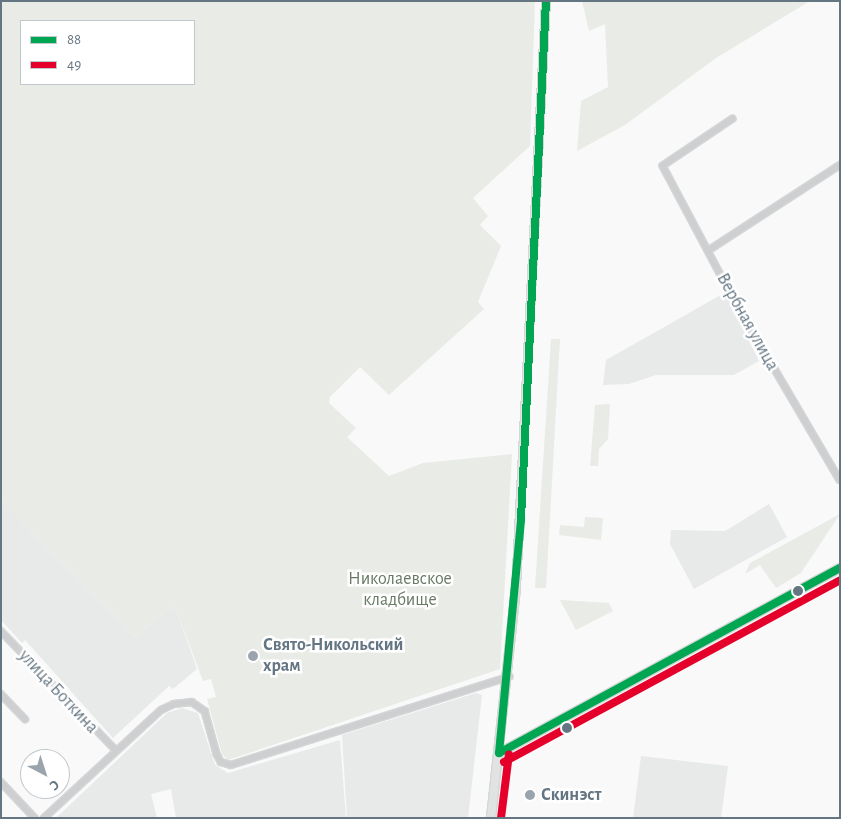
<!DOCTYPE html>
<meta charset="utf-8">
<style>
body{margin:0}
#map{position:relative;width:841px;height:819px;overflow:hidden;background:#f9f9f9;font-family:"Alegreya Sans",sans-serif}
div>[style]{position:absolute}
.built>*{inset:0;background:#e8e9e9}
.green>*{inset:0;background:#e8ebe6}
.roads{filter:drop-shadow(1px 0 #d5d6d7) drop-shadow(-1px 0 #d5d6d7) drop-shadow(0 1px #d5d6d7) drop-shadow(0 -1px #d5d6d7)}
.street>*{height:5.5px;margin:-2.75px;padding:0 2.75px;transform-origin:2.75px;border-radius:2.75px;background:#cecfd0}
.secondary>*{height:8px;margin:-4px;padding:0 4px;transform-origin:4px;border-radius:4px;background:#e1e2e2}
.bus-1>*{height:8px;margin:-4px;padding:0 4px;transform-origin:4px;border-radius:4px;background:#00a651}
.bus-2>*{height:8px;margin:-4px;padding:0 4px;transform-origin:4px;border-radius:4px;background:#e4002b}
.dots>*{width:14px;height:14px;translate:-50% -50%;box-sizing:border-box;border:2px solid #fff;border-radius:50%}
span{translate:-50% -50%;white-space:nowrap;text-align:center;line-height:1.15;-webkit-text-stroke:5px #fff;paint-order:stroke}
.street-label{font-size:18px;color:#657683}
.park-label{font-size:18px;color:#687a64}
.poi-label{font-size:18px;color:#657683;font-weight:700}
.left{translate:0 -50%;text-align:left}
.frame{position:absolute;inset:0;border:2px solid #657683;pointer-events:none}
.legend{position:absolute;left:20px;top:20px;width:175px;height:65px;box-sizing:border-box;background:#fff;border:1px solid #c1c8cd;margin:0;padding:6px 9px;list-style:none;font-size:15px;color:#657683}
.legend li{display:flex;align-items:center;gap:10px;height:25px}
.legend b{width:25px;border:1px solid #c1c8cd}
.north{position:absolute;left:20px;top:749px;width:50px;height:50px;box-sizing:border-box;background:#fff;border:1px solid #c1c8cd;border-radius:50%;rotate:140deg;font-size:14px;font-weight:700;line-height:20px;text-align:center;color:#657683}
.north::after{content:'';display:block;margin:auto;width:18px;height:22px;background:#99a4ac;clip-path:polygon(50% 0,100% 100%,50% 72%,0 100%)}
</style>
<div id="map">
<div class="built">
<i style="clip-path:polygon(726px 292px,759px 361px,734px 375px,656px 375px,629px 384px,603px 385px,606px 360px)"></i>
<i style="clip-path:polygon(1px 500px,135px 638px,171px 606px,177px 612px,197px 669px,173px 689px,169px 686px,113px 738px,25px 640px,22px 643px,1px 620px)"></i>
<i style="clip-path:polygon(769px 504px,787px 537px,694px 589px,670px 544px,671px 530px,725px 531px)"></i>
<i style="clip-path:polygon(476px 693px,482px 695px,468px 818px,347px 818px,342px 735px)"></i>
<i style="clip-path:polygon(182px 708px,198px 713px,215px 765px,228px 773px,340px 740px,346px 818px,176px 818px,171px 789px,151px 794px,157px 818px,56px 818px,167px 713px)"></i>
<i style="clip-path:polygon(641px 756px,728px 766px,721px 818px,633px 818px)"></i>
</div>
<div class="green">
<i style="clip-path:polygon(evenodd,1px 1px,535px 1px,530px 146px,473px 198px,488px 216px,480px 225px,501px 246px,478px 302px,484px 309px,389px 395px,360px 367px,330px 397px,329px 403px,356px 428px,347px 437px,389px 476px,423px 463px,512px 454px,500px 669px,228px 760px,222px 754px,207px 699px,216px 697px,211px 679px,203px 681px,177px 612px,171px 606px,135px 638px,1px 500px,1px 1px,21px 21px,194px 21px,194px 84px,21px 84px,21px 21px)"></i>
<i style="clip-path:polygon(582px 1px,810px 1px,716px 58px,625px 125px,577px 151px,581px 101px,608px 87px,605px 24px,589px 31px)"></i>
<i style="clip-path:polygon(551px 339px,560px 339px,546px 588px,535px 588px)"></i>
<i style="clip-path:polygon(610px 404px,608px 439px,599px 449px,598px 466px,590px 466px,595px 405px)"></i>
<i style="clip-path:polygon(840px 514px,801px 573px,776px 588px,760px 565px,745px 574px,750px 563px)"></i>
<i style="clip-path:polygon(585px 517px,603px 518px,601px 540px,559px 535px,560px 525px,584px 527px)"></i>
<i style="clip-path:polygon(560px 600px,609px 603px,613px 611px,576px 630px)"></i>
</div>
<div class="roads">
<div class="street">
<i style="left:733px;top:119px;width:84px;rotate:146.1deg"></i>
<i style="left:663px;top:166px;width:147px;rotate:62deg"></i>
<i style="left:732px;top:296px;width:213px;rotate:59.6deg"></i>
<i style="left:709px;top:250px;width:156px;rotate:-33deg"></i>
<i style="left:1px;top:631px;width:165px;rotate:46deg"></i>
<i style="left:1px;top:694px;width:35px;rotate:46deg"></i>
<i style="left:1px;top:782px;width:50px;rotate:46.6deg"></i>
<i style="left:44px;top:818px;width:159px;rotate:-42.7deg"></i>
<i style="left:161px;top:710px;width:14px;rotate:-25deg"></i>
<i style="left:174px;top:704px;width:18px;rotate:-6deg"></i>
<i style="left:192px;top:702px;width:16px;rotate:35deg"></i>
<i style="left:205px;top:711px;width:45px;rotate:74.4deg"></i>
<i style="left:217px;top:754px;width:9px;rotate:63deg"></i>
<i style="left:221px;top:762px;width:10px;rotate:17deg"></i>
<i style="left:231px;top:765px;width:292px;rotate:-17.6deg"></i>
</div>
<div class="secondary">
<i style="left:499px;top:753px;width:388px;rotate:-28.5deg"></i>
<i style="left:491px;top:818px;width:230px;rotate:-83.8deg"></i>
<i style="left:516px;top:589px;width:589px;rotate:-87.08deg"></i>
</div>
</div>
<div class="bus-1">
<i style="left:499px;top:753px;width:235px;rotate:-84.6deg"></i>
<i style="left:521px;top:519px;width:519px;rotate:-87.24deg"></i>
<i style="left:499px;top:753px;width:388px;rotate:-28.5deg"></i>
</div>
<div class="bus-2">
<i style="left:504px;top:762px;width:382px;rotate:-28.4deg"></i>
<i style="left:501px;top:818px;width:64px;rotate:-82.9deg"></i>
</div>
<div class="dots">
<i style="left:798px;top:591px;background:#657683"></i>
<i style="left:253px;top:656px;background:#99a4ac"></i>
<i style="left:567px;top:728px;background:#657683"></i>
<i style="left:530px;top:795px;background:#99a4ac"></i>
</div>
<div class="street-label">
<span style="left:747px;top:322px;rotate:61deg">Вербная улица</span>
<span style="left:58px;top:692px;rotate:47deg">улица Боткина</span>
</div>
<div class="park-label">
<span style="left:400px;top:590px">Николаевское<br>кладбище</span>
</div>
<div class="poi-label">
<span class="left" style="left:263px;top:656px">Свято-Никольский<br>храм</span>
<span class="left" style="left:541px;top:795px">Скинэст</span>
</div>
<div class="frame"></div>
<ul class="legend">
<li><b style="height:6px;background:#00a651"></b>88</li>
<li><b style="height:6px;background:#e4002b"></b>49</li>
</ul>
<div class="north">С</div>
</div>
